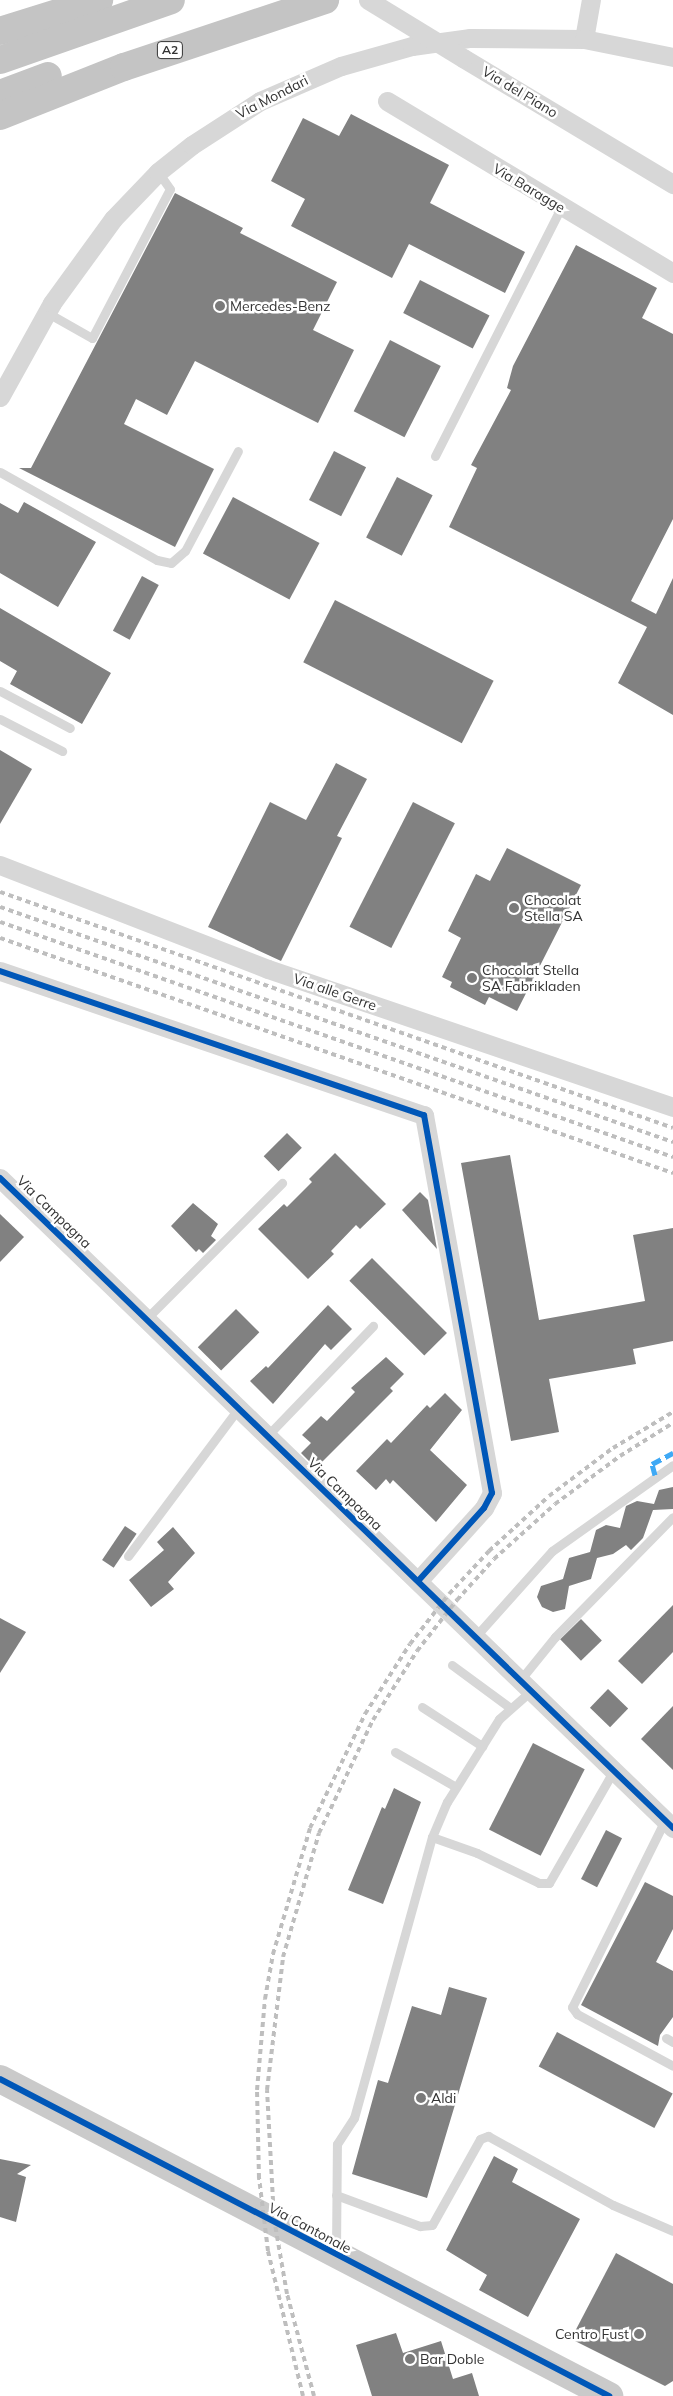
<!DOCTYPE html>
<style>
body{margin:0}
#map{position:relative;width:673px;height:2396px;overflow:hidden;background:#fff;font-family:Mulish,sans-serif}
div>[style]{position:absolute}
.building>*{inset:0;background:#818181;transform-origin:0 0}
.service>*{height:9px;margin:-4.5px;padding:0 4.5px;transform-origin:4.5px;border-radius:4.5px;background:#d7d7d7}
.minor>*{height:19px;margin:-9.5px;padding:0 9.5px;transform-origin:9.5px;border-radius:9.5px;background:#d7d7d7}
.primary>*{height:28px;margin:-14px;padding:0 14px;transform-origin:14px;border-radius:14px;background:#cacaca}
.motorway>*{height:28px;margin:-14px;padding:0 14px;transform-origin:14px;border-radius:14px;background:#c4c4c4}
.rail>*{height:4px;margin-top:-2px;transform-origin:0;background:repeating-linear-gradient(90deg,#bebebe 0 5px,transparent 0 9px)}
.minor-bridge>*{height:19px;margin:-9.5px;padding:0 9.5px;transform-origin:9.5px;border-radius:9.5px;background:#d7d7d7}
.quiet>*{height:5px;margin-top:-2.5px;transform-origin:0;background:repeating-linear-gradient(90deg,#3fa9f5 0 10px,transparent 0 15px)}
.cycleway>*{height:6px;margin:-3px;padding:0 3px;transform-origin:3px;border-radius:3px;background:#0057b8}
.dots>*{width:14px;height:14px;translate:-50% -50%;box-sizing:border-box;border:2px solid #fff;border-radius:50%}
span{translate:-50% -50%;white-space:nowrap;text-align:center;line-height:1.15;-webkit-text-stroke:5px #fff;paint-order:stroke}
.shield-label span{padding:1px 4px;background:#fff;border:1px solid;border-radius:4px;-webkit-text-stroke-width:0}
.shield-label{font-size:12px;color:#333;font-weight:700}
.street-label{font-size:14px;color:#333}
.poi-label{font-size:14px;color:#333}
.left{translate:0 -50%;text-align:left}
.right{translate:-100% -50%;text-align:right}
</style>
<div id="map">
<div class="building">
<i style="clip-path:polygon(351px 114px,449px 165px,430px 203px,525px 252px,505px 293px,409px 244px,392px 278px,291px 226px,305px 199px,271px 181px,303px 118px,339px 136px)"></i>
<i style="clip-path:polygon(175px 193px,243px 228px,240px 233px,337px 282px,313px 330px,354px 350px,318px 423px,195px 361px,167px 415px,136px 399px,124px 424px,214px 469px,175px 547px,19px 468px,31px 468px)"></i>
<i style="clip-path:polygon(576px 245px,657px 288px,642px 318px,673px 334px,673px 519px,631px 601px,656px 614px,673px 578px,673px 715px,618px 683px,647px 627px,449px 527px,477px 468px,471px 465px,511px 390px,507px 388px,513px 366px)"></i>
<i style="left:420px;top:280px;width:78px;height:37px;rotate:27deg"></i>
<i style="left:390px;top:340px;width:57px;height:80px;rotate:27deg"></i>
<i style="left:334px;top:451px;width:36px;height:55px;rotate:27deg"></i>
<i style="left:397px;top:477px;width:40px;height:68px;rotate:27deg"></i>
<i style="left:233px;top:497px;width:98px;height:64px;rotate:28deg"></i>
<i style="clip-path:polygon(24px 502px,96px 542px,58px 607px,0 573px,0 503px,18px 513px)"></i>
<i style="left:142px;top:576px;width:19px;height:62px;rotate:28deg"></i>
<i style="left:335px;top:600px;width:178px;height:70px;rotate:27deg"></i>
<i style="clip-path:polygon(0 608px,111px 673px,82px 724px,10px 684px,17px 671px,0 661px)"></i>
<i style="clip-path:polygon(0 750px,32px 769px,0 824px)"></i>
<i style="clip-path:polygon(336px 763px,367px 779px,337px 836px,342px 838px,281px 961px,208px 927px,270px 802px,306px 820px)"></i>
<i style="left:413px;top:802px;width:47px;height:140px;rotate:27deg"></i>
<i style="clip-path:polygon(507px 848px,581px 885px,517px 1011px,489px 997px,485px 1005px,450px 987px,452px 982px,442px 977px,461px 938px,448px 931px,476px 874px,490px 881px)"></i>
<i style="left:287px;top:1133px;width:21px;height:33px;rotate:45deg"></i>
<i style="clip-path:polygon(335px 1153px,386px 1204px,360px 1229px,356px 1225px,331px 1251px,334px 1254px,308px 1279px,258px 1229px,284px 1204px,287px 1207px,312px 1182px,309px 1179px)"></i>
<i style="clip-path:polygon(510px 1155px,539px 1320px,645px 1301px,633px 1235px,673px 1228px,673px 1341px,633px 1349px,636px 1364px,549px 1379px,559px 1432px,511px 1441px,461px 1163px)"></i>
<i style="clip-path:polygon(420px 1192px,428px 1200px,437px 1249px,402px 1210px)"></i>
<i style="clip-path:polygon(193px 1203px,218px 1224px,211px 1236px,216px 1240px,203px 1253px,199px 1249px,196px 1252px,171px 1226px)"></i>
<i style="clip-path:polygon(0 1214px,24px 1237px,0 1262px)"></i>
<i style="left:372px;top:1258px;width:106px;height:32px;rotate:45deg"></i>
<i style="clip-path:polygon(328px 1305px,352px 1329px,331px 1350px,325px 1344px,273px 1404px,250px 1381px,266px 1366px,268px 1368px)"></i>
<i style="left:236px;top:1309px;width:33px;height:54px;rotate:45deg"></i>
<i style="clip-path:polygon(386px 1357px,404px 1374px,390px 1388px,393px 1391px,316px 1468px,301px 1453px,311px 1443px,302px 1435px,321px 1416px,327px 1421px,355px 1392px,351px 1388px)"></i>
<i style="clip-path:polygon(445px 1393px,462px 1410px,430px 1450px,467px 1485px,436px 1522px,393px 1480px,390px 1484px,386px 1479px,376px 1490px,356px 1471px,387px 1439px,391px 1443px,427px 1405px,430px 1408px)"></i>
<i style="clip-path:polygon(673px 1487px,673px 1509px,653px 1510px,643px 1538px,631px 1550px,626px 1545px,613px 1554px,597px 1558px,591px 1579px,569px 1586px,565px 1609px,553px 1612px,542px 1607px,537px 1597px,541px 1586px,563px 1579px,569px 1558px,590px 1552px,596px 1530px,606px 1525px,620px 1528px,626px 1506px,637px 1501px,654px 1504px,659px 1490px)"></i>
<i style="left:125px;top:1526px;width:14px;height:41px;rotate:34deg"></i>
<i style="clip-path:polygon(173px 1527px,195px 1553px,168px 1582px,174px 1589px,151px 1607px,129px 1580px,164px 1550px,157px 1542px)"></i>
<i style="clip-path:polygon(673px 1605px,673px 1652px,642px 1684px,618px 1661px)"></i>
<i style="clip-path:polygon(0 1618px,26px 1632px,0 1673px)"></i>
<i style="left:581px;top:1619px;width:30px;height:29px;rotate:46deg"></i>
<i style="left:608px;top:1689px;width:28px;height:26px;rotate:44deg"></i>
<i style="clip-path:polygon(673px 1706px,673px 1770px,641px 1739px)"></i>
<i style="left:533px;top:1743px;width:58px;height:97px;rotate:27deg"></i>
<i style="clip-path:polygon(394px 1788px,421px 1802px,383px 1904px,348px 1890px,382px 1807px,385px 1809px)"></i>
<i style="left:606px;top:1830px;width:18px;height:55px;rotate:27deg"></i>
<i style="clip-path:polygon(645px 1882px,673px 1896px,673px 1929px,656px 1962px,673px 1971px,673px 2017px,660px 2035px,658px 2046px,581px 2005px)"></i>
<i style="clip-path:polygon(449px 1987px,487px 1998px,427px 2198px,352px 2174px,378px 2080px,388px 2083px,412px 2006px,441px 2015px)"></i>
<i style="left:557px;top:2032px;width:131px;height:39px;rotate:28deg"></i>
<i style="clip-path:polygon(494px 2156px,518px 2169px,512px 2182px,580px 2219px,528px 2317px,479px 2290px,487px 2275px,446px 2250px)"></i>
<i style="clip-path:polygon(0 2159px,31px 2165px,17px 2174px,26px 2177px,16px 2222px,0 2217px)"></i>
<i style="clip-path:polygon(616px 2253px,673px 2284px,673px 2381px,665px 2386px,571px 2339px)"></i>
<i style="clip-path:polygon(396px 2333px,403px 2353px,441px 2341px,453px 2379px,472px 2373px,479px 2396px,372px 2396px,356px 2345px)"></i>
</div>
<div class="service">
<i style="left:46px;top:312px;width:53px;rotate:29.5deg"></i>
<i style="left:92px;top:338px;width:168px;rotate:-62.4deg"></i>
<i style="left:170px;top:189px;width:21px;rotate:-125deg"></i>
<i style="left:435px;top:456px;width:278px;rotate:-63.1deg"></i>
<i style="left:0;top:472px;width:180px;rotate:29.3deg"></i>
<i style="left:157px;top:560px;width:14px;rotate:12deg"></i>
<i style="left:171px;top:563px;width:18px;rotate:-41deg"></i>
<i style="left:185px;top:551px;width:113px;rotate:-62.1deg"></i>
<i style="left:0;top:691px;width:79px;rotate:27.9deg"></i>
<i style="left:0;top:719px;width:70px;rotate:27.3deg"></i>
<i style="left:145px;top:1320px;width:194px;rotate:-45deg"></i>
<i style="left:267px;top:1436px;width:153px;rotate:-46.1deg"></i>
<i style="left:128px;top:1556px;width:184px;rotate:-53.2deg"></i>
<i style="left:476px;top:1636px;width:114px;rotate:-48.2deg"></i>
<i style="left:552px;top:1551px;width:148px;rotate:-35.4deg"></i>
<i style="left:452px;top:1665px;width:71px;rotate:36.4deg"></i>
<i style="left:521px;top:1679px;width:54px;rotate:-51deg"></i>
<i style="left:555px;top:1637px;width:168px;rotate:-45.5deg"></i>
<i style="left:422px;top:1707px;width:72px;rotate:33deg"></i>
<i style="left:395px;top:1752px;width:70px;rotate:29.8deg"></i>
<i style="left:665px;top:1820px;width:209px;rotate:116.4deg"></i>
<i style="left:572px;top:2007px;width:9px;rotate:54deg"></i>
<i style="left:577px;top:2014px;width:109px;rotate:28.4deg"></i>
<i style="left:432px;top:1837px;width:48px;rotate:19.6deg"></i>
<i style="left:477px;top:1853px;width:69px;rotate:25.8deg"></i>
<i style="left:539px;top:1883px;width:10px"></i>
<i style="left:549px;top:1883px;width:130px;rotate:-60.1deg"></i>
<i style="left:666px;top:2038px;width:8px;rotate:30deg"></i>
<i style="left:336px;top:2195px;width:90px;rotate:20.3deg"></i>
<i style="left:420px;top:2226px;width:12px;rotate:-5deg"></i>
<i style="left:432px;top:2225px;width:98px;rotate:-60.8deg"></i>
<i style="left:480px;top:2139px;width:9px;rotate:-21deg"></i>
<i style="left:488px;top:2136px;width:143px;rotate:28.9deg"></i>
<i style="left:613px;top:2205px;width:65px;rotate:23.4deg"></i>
<i style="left:336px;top:2251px;width:107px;rotate:-89.5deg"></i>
<i style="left:337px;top:2144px;width:31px;rotate:-57deg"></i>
<i style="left:354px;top:2118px;width:292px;rotate:-74.5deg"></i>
<i style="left:432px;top:1837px;width:38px;rotate:-67deg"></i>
<i style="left:447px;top:1802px;width:98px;rotate:-57.9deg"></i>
<i style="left:499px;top:1719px;width:44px;rotate:-41.3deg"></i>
</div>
<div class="minor">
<i style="left:584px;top:39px;width:40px;rotate:-80deg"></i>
<i style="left:463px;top:58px;width:245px;rotate:31deg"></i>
<i style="left:387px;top:101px;width:334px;rotate:31deg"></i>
<i style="left:0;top:397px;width:107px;rotate:-61deg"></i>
<i style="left:52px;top:303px;width:104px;rotate:-54deg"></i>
<i style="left:113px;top:219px;width:65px;rotate:-46.2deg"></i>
<i style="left:158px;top:172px;width:43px;rotate:-38.5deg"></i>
<i style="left:192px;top:145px;width:81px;rotate:-32.9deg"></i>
<i style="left:260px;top:101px;width:88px;rotate:-23.4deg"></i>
<i style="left:341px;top:66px;width:74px;rotate:-15.7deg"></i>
<i style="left:412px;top:46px;width:59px;rotate:-7.9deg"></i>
<i style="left:470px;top:38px;width:114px;rotate:0.5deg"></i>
<i style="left:584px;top:39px;width:91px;rotate:11.4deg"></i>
<i style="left:0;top:865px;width:287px;rotate:21.2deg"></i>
<i style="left:268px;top:969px;width:428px;rotate:18.8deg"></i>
<i style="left:0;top:971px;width:448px;rotate:18.8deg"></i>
<i style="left:424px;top:1115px;width:384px;rotate:79.8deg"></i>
<i style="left:492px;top:1493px;width:17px;rotate:118deg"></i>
<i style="left:484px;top:1508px;width:98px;rotate:132.1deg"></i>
<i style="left:0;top:1178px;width:936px;rotate:44deg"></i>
</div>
<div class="primary">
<i style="left:0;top:2079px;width:687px;rotate:27.5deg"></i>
</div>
<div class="motorway">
<i style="left:0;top:31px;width:104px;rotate:-17.4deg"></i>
<i style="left:0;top:60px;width:181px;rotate:-19.3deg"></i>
<i style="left:0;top:94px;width:51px;rotate:-20.6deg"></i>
<i style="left:0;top:116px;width:133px;rotate:-21.6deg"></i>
<i style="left:124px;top:67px;width:212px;rotate:-18.4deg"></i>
</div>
<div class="rail">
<i style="left:0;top:892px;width:713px;rotate:19.32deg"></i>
<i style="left:0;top:907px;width:713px;rotate:19.25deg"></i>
<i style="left:0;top:922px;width:713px;rotate:19.25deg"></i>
<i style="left:0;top:938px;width:713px;rotate:19.25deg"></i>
<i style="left:303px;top:2396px;width:149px;rotate:-103.6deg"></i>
<i style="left:268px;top:2251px;width:74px;rotate:-97deg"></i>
<i style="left:259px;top:2178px;width:88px;rotate:-91.3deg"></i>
<i style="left:257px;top:2090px;width:91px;rotate:-85deg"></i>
<i style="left:265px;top:1999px;width:46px;rotate:-79.9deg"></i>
<i style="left:273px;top:1954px;width:131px;rotate:-73.6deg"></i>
<i style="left:310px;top:1828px;width:127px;rotate:-64.2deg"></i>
<i style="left:365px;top:1714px;width:83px;rotate:-57.3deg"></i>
<i style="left:410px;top:1644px;width:63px;rotate:-52deg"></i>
<i style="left:449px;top:1594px;width:59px;rotate:-47.1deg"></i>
<i style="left:489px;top:1551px;width:81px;rotate:-42.5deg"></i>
<i style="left:549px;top:1496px;width:80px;rotate:-36.9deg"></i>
<i style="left:613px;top:1448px;width:70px;rotate:-31deg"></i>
<i style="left:314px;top:2396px;width:106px;rotate:-104.8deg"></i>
<i style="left:287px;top:2294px;width:76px;rotate:-99.8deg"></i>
<i style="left:274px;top:2219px;width:129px;rotate:-93.1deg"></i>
<i style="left:267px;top:2090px;width:134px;rotate:-83.1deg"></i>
<i style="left:283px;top:1957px;width:129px;rotate:-73.8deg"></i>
<i style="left:319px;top:1833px;width:125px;rotate:-64.5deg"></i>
<i style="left:373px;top:1720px;width:82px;rotate:-57.5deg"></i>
<i style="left:417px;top:1651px;width:65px;rotate:-51.9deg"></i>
<i style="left:457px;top:1600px;width:55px;rotate:-47.9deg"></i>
<i style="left:494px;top:1559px;width:82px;rotate:-42deg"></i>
<i style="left:555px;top:1504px;width:81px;rotate:-36.4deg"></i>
<i style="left:620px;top:1456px;width:62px;rotate:-31.9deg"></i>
</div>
<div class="minor-bridge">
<i style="left:368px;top:0;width:111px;rotate:31.4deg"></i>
</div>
<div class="quiet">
<i style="left:655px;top:1475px;width:11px;rotate:-105deg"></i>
<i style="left:652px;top:1464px;width:24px;rotate:-28deg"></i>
</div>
<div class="cycleway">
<i style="left:0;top:971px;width:448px;rotate:18.8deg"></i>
<i style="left:424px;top:1115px;width:384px;rotate:79.8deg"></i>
<i style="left:492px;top:1493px;width:17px;rotate:118deg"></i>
<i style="left:484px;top:1508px;width:98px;rotate:132.1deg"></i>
<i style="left:0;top:1178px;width:936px;rotate:44deg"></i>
<i style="left:0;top:2079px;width:687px;rotate:27.5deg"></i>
</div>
<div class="dots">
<i style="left:220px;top:306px;background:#7a7a7a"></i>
<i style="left:514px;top:908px;background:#7a7a7a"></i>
<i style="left:472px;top:978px;background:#7a7a7a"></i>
<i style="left:421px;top:2098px;background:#7a7a7a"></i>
<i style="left:639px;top:2334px;background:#7a7a7a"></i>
<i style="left:410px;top:2359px;background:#7a7a7a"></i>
</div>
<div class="shield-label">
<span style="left:170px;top:50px">A2</span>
</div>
<div class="street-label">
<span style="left:520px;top:92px;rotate:31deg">Via del Piano</span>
<span style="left:272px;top:97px;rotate:-27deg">Via Mondari</span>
<span style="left:529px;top:188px;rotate:31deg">Via Baragge</span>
<span style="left:335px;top:992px;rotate:19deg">Via alle Gerre</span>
<span style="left:54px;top:1212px;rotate:44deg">Via Campagna</span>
<span style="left:345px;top:1494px;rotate:44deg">Via Campagna</span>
<span style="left:310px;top:2228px;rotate:28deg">Via Cantonale</span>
</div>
<div class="poi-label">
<span class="left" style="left:230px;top:306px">Mercedes-Benz</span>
<span class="left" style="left:524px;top:908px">Chocolat<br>Stella SA</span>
<span class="left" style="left:482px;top:978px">Chocolat Stella<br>SA Fabrikladen</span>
<span class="left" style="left:431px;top:2098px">Aldi</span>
<span class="right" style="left:629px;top:2334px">Centro Fust</span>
<span class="left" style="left:420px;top:2359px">Bar Doble</span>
</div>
</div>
